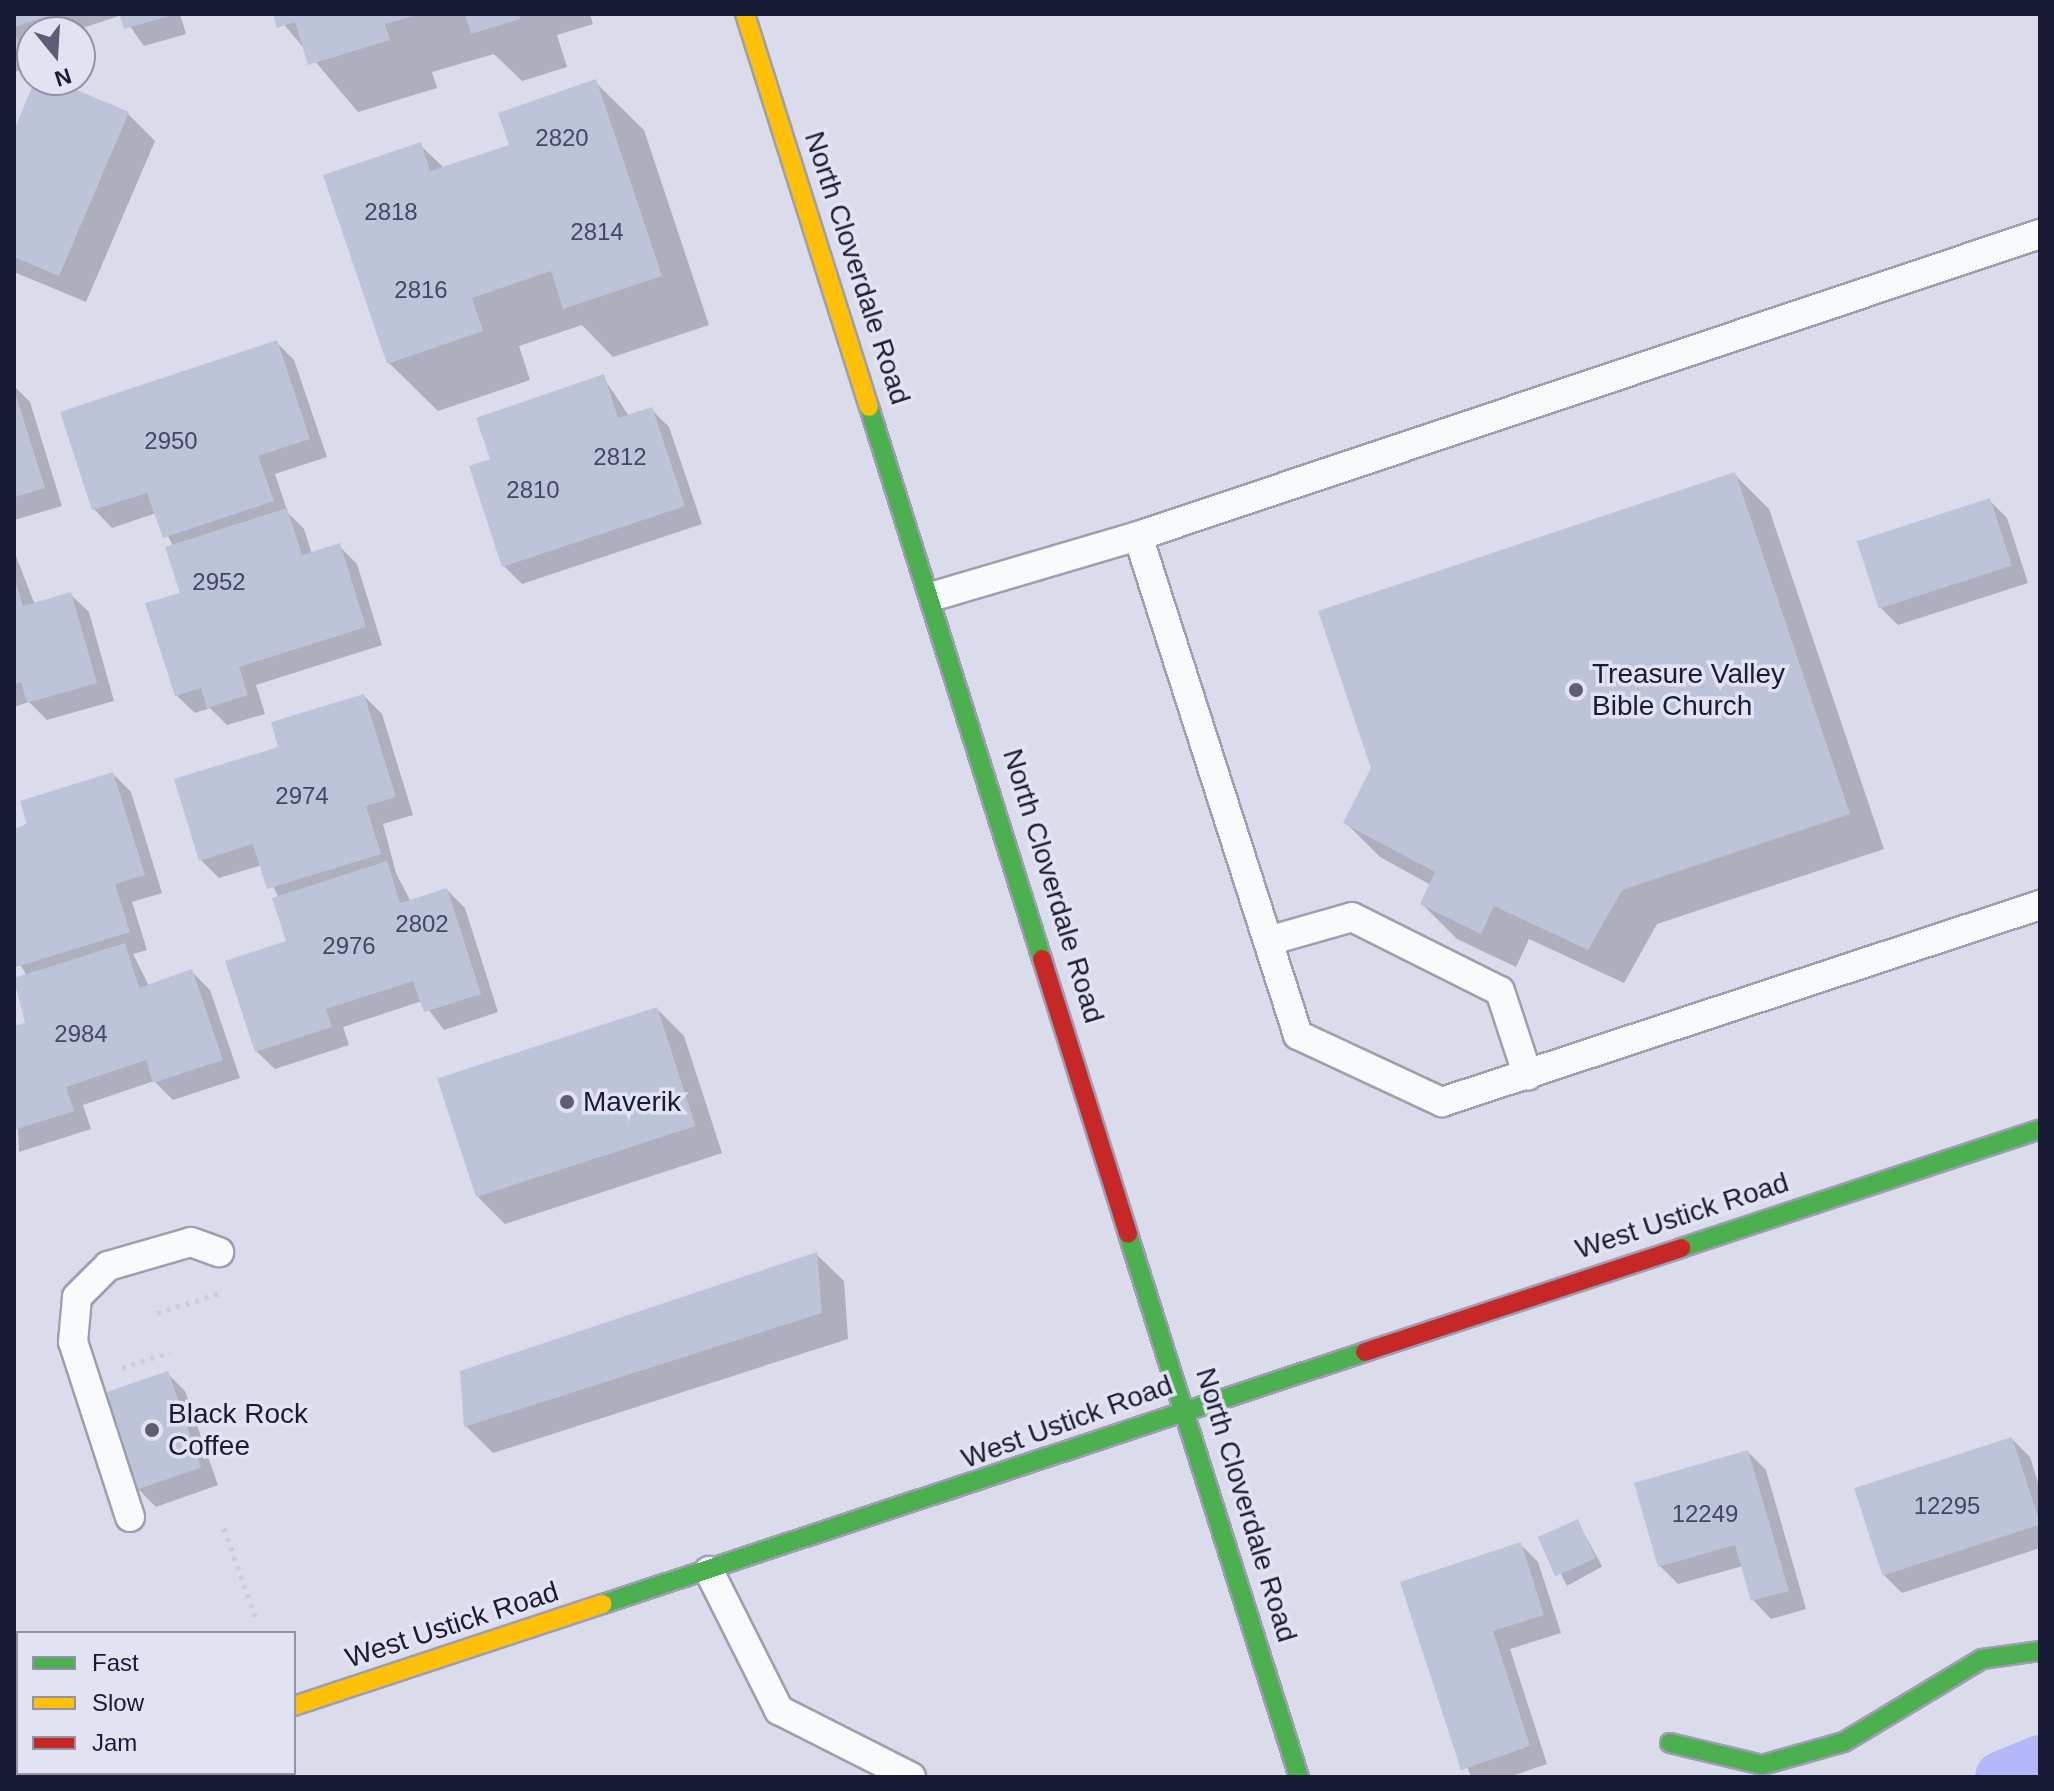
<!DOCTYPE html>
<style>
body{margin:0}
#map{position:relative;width:2054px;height:1791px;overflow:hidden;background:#dadbeb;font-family:Helvetica,sans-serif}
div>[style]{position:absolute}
.shadow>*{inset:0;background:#0003;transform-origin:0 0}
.canal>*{height:52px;margin:-26px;padding:0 26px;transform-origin:26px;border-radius:26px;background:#b5b8f8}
.building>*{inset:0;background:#bdc4d9;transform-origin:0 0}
.path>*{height:5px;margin-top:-2.5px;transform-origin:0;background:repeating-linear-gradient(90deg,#cdcdd3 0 4px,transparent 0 10px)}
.roads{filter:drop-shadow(2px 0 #9e9eb2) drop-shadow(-2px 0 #9e9eb2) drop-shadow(0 2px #9e9eb2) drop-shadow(0 -2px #9e9eb2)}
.lane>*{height:28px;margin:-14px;padding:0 14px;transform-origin:14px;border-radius:14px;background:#f9fafc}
.street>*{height:44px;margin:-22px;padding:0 22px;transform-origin:22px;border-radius:22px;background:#f9fafc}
.fast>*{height:18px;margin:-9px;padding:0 9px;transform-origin:9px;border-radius:9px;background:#4caf50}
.slow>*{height:18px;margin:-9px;padding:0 9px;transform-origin:9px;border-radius:9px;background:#ffc107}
.jam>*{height:18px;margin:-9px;padding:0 9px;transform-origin:9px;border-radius:9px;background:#c62828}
.dots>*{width:22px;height:22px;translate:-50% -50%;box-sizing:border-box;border:4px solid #e2e3f2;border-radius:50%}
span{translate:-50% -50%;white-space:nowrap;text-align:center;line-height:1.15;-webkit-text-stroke:7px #e2e3f2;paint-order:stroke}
.number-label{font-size:24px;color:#444760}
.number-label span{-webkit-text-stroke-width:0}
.street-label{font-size:28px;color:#191a35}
.poi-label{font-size:28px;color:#191a35}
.left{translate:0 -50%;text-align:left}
.frame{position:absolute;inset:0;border:16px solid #191a35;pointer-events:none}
.legend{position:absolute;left:16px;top:1631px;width:280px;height:144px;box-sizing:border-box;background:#e2e3f2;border:2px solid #9293a6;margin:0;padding:10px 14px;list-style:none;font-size:24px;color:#191a35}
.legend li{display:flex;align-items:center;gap:16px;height:40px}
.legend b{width:40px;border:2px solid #9293a6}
.north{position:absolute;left:16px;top:16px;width:80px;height:80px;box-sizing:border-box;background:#e2e3f2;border:2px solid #9293a6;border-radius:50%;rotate:162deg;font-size:22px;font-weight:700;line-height:32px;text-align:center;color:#191a35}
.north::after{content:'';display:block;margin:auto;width:28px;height:36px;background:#5d5e75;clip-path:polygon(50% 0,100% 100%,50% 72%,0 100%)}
</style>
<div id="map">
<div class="shadow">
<i style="clip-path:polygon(14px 14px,180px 14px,186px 34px,144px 46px,122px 15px,70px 32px,32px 32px,32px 67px,14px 72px)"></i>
<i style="clip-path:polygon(275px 14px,590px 14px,593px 24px,557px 35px,567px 67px,522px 81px,494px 54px,432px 72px,437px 88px,358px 112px)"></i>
<i style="clip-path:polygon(37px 80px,128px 114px,155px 141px,86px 302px,14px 272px,14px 135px)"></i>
<i style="clip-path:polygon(595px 82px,644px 130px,709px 325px,613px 357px,582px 325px,519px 346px,530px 380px,438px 411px,389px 363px,420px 145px,444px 168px,511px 146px)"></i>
<i style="clip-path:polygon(276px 342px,294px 360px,327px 457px,275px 474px,288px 513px,304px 529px,312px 554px,339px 546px,357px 564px,382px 645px,256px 685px,265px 714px,227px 725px,210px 708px,195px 713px,176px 695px,182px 594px,173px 546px,156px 513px,112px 528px,94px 509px,62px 413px)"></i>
<i style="clip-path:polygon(603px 377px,629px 416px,651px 409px,669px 427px,702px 524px,522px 584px,504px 566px,493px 461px)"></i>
<i style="clip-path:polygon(14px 386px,30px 402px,62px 506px,14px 520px)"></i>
<i style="clip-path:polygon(1734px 474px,1769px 509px,1884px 849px,1657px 924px,1624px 983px,1529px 939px,1516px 967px,1457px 939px,1422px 904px,1431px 885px,1380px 857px,1345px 822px)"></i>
<i style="clip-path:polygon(1989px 500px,2007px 518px,2028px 583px,1898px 625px,1880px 607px)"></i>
<i style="clip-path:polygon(14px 551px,35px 605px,70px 594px,89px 612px,114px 701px,47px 720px,29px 702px,14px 707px)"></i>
<i style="clip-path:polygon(364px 696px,382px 714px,413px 815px,383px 824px,396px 873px,411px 902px,447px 890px,465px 908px,498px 1012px,444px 1030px,422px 1001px,343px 1027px,349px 1045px,275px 1069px,256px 1051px,289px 943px,279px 898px,262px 865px,219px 878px,201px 860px,281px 748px)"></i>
<i style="clip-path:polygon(113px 774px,131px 792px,162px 893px,132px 902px,147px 950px,133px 954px,149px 986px,192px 972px,210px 990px,240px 1078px,173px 1100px,154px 1081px,83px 1105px,91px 1129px,19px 1152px,14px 1028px,27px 1024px,14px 980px,27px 976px,14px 954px,14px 831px)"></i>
<i style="clip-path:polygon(657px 1009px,684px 1036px,722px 1153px,505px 1224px,478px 1197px)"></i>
<i style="clip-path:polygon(817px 1255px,844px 1281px,848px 1339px,493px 1453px,466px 1426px)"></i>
<i style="clip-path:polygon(167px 1373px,185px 1391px,218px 1485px,156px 1507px,138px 1489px)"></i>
<i style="clip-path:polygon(2012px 1439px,2030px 1457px,2040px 1489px,2040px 1548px,1902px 1593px,1884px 1575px)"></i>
<i style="clip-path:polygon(1748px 1452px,1766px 1470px,1806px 1609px,1771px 1619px,1753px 1600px,1743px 1566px,1678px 1584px,1660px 1566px)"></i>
<i style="left:1577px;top:1521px;width:52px;height:40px;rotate:61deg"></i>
<i style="clip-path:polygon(1520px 1544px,1538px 1562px,1561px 1633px,1510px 1649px,1547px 1764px,1509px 1777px,1471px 1777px,1402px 1583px)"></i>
</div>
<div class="canal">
<i style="left:2001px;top:1777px;width:42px;rotate:-22.3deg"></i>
</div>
<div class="building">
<i style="clip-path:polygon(14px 14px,51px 14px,51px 15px,14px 27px)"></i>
<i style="clip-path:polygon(119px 14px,172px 14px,172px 15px,124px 29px)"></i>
<i style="clip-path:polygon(273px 14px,417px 14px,417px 15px,385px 24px,390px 40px,308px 65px,295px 22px,277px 28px)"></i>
<i style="clip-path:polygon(465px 14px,519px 14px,520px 19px,471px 34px)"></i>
<i style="clip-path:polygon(14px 29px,20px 47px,14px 49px)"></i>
<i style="clip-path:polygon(596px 79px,662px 276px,563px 309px,551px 271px,472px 298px,483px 331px,387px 364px,323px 175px,421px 142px,430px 171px,509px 145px,498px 113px)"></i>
<i style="clip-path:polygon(35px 80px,53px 80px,129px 112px,59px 276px,14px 257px,14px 130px)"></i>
<i style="clip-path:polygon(277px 340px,310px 439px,258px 456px,274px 501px,163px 538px,147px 493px,92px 510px,60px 412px)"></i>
<i style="clip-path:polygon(604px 374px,618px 418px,652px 407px,685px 506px,502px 567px,469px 466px,490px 459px,476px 418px)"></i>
<i style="clip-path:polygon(14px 389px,45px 488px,14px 497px)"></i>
<i style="clip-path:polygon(1735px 472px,1850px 814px,1622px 890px,1588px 950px,1494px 906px,1481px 934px,1420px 904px,1435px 872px,1343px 823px,1371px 768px,1318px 611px)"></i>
<i style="left:1990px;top:498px;width:71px;height:140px;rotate:72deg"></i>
<i style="clip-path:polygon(287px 508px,302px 555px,340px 543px,366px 627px,239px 667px,248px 695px,207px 708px,201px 688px,175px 696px,145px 603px,180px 593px,165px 547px)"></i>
<i style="clip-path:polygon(14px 577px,23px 606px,71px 592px,97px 683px,27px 703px,21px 682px,14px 684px)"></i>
<i style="clip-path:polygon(364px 694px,396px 797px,366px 806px,381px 854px,267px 889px,253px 844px,199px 861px,174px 779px,278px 747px,271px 722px)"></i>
<i style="clip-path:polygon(113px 772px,145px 875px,115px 884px,130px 932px,16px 967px,14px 829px,27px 825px,20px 801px)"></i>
<i style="clip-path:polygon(387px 861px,400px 903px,447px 888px,481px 994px,424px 1012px,413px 981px,326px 1009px,332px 1027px,255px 1052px,225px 961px,286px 941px,272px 898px)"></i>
<i style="clip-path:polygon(125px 943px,139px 988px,192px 969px,223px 1060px,153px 1083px,146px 1060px,66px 1087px,74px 1111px,14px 1130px,14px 1026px,25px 1023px,14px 978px)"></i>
<i style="left:657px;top:1007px;width:125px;height:231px;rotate:72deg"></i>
<i style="clip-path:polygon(817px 1252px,822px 1313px,464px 1427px,460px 1371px)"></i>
<i style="left:168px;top:1371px;width:102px;height:70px;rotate:71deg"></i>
<i style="left:2012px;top:1437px;width:92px;height:166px;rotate:72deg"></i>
<i style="clip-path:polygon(1748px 1450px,1789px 1591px,1751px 1601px,1735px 1545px,1658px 1567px,1634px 1483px)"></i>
<i style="left:1578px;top:1519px;width:43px;height:44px;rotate:66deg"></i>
<i style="clip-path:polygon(1521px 1542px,1544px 1615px,1493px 1631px,1530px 1746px,1461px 1770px,1400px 1582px)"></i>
</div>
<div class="path">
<i style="left:157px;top:1313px;width:67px;rotate:-17.4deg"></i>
<i style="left:122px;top:1368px;width:51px;rotate:-18.4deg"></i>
<i style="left:224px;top:1528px;width:100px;rotate:70.7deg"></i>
</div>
<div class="roads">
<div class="lane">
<i style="left:2040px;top:234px;width:951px;rotate:161.49deg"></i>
<i style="left:1138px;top:536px;width:524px;rotate:72.22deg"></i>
<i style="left:1298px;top:1035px;width:159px;rotate:25deg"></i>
<i style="left:1442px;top:1102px;width:630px;rotate:-18.23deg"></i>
<i style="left:934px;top:596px;width:213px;rotate:-16.4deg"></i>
<i style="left:1268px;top:941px;width:87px;rotate:-15.9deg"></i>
<i style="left:1352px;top:917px;width:165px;rotate:26.6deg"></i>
<i style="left:1500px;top:991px;width:89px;rotate:71.8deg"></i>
<i style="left:130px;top:1517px;width:184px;rotate:-108deg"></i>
<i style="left:73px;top:1342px;width:45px;rotate:-84.9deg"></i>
<i style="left:77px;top:1297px;width:44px;rotate:-45deg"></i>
<i style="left:108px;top:1266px;width:86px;rotate:-16.1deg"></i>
<i style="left:191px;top:1242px;width:30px;rotate:20deg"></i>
<i style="left:709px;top:1571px;width:156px;rotate:63.3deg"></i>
<i style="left:779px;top:1710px;width:148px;rotate:26.9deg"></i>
</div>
<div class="street">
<i style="left:112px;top:1773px;width:4px;rotate:76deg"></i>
</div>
<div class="fast">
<i style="left:869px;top:407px;width:578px;rotate:72.6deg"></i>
<i style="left:1128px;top:1234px;width:569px;rotate:72.52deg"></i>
<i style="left:1681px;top:1248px;width:378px;rotate:-18.3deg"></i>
<i style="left:603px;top:1604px;width:803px;rotate:-18.3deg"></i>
<i style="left:1670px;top:1743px;width:95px;rotate:13.4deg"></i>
<i style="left:1762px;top:1765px;width:85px;rotate:-15.7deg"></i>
<i style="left:1844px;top:1742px;width:161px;rotate:-31deg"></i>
<i style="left:1982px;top:1659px;width:59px;rotate:-7.9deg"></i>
<i style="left:73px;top:1777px;width:14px;rotate:-17deg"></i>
</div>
<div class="slow">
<i style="left:745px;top:14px;width:412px;rotate:72.5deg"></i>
<i style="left:294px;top:1706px;width:325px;rotate:-18.3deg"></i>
</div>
<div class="jam">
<i style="left:1042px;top:959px;width:288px;rotate:72.6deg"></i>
<i style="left:1365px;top:1352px;width:333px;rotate:-18.2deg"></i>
</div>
</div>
<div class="dots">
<i style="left:1576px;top:690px;background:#5d5e75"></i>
<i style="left:567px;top:1102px;background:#5d5e75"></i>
<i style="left:152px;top:1430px;background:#5d5e75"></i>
</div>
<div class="number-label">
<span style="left:562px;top:138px">2820</span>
<span style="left:391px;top:212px">2818</span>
<span style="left:597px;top:232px">2814</span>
<span style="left:421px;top:290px">2816</span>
<span style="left:171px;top:441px">2950</span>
<span style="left:620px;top:457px">2812</span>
<span style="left:533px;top:490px">2810</span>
<span style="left:219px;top:582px">2952</span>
<span style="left:302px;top:796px">2974</span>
<span style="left:422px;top:924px">2802</span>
<span style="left:349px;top:946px">2976</span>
<span style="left:81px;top:1034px">2984</span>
<span style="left:1947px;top:1506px">12295</span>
<span style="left:1705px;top:1514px">12249</span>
</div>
<div class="street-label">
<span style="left:857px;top:268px;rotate:72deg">North Cloverdale Road</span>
<span style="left:1053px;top:886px;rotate:73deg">North Cloverdale Road</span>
<span style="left:1682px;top:1216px;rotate:-18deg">West Ustick Road</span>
<span style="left:1067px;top:1422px;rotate:-20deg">West Ustick Road</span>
<span style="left:1246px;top:1505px;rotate:73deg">North Cloverdale Road</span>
<span style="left:452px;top:1625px;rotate:-18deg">West Ustick Road</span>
</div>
<div class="poi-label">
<span class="left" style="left:1592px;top:690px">Treasure Valley<br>Bible Church</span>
<span class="left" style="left:583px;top:1102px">Maverik</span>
<span class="left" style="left:168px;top:1430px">Black Rock<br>Coffee</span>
</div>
<div class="frame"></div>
<ul class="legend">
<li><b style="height:10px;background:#4caf50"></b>Fast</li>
<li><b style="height:10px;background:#ffc107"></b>Slow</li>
<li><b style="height:10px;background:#c62828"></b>Jam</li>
</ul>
<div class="north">N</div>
</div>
